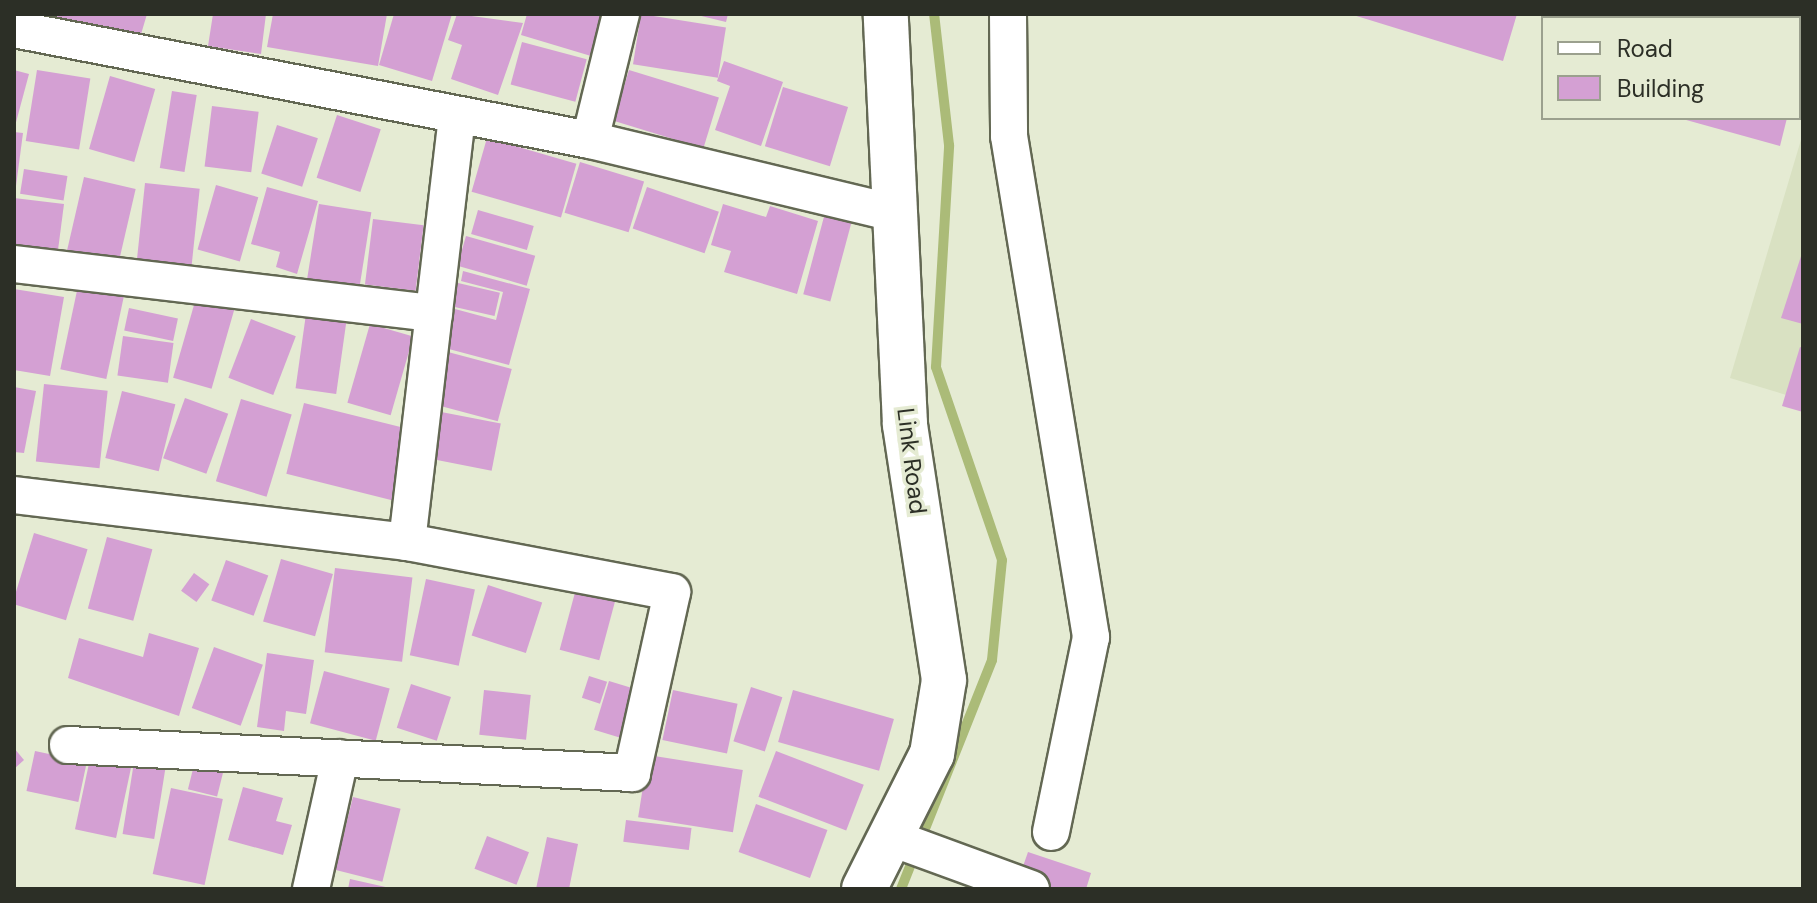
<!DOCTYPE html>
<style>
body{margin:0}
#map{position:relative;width:1817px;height:903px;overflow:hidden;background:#e5ebd3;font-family:"DM Sans",sans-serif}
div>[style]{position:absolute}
.built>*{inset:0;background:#d9e1c2}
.stream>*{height:10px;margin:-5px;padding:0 5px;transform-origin:5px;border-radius:5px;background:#abbb78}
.building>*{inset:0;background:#d4a0d3;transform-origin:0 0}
.roads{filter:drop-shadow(2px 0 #636853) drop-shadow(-2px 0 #636853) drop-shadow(0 2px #636853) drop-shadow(0 -2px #636853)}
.minor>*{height:36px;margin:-18px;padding:0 18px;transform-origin:18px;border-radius:18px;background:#fff}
.tertiary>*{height:44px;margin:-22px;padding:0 22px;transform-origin:22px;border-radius:22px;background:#fff}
span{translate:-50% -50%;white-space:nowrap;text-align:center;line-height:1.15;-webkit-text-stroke:7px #e5ebd3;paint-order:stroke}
.street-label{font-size:24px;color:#2c2f26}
.frame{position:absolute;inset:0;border:16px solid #2c2f26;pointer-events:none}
.legend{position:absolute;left:1541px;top:16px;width:260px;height:104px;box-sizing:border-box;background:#e5ebd3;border:2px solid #9ba08e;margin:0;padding:10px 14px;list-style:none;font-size:24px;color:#2c2f26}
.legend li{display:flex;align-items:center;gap:16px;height:40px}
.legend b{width:40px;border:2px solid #9ba08e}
</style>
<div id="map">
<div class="built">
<i style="clip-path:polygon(1803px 133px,1803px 400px,1730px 378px)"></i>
</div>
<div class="stream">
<i style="left:901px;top:889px;width:246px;rotate:-68.3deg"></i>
<i style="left:992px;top:660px;width:100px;rotate:-84.3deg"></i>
<i style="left:1002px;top:560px;width:204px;rotate:-108.9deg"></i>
<i style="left:936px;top:367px;width:222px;rotate:-86.6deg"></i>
<i style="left:949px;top:145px;width:132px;rotate:-96.5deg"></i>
</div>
<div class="building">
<i style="clip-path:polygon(48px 14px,147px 14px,139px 41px)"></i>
<i style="clip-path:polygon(213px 14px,266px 14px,261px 54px,208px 46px)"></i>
<i style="clip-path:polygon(273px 14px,387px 14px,378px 66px,267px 47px)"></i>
<i style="clip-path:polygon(394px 14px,452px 14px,432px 81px,379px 65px)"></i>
<i style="clip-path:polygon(457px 14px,523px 23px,498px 95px,451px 79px,462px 45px,448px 40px)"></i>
<i style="clip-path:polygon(527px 14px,614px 14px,601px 59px,521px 35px)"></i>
<i style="left:641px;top:14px;width:86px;height:51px;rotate:9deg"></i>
<i style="clip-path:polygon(693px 14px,728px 14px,726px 22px)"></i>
<i style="clip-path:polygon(1350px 14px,1517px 14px,1503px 61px)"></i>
<i style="clip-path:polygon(1561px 14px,1803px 14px,1803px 59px,1799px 71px,1799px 18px)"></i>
<i style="left:522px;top:42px;width:67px;height:44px;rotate:15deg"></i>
<i style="clip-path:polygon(724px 61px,783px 82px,761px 146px,715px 130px,730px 86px,717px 81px)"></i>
<i style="clip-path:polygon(14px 70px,29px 74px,15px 126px,14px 126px)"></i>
<i style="left:37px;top:70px;width:54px;height:72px;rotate:9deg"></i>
<i style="left:629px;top:70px;width:94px;height:53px;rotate:17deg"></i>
<i style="left:110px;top:76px;width:47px;height:76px;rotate:16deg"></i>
<i style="left:783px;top:87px;width:68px;height:62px;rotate:17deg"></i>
<i style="left:172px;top:91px;width:25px;height:78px;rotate:9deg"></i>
<i style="left:212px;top:106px;width:47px;height:61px;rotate:7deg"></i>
<i style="left:337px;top:115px;width:46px;height:66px;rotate:18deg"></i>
<i style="clip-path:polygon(1679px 118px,1787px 118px,1780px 146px)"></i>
<i style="left:277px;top:125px;width:43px;height:51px;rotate:18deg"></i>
<i style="clip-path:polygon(14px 132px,23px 133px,16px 186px,14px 186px)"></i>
<i style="left:487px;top:138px;width:93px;height:56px;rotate:16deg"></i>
<i style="left:580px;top:162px;width:67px;height:53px;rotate:17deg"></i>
<i style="left:24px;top:169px;width:44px;height:25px;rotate:9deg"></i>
<i style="left:84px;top:177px;width:53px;height:78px;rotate:13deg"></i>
<i style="left:145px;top:183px;width:55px;height:83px;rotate:6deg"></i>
<i style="left:216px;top:185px;width:44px;height:67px;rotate:16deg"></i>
<i style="clip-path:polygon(267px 187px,318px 201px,297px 274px,276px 267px,280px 252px,251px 244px)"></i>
<i style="left:647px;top:187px;width:76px;height:44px;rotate:19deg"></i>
<i style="clip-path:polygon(14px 198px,64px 204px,58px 250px,16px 245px)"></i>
<i style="left:319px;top:204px;width:53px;height:80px;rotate:9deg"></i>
<i style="clip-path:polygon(723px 204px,766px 217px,770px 206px,818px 221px,797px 294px,724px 272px,731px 251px,711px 245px)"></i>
<i style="left:478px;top:210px;width:58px;height:25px;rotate:16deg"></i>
<i style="left:825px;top:213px;width:28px;height:84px;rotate:15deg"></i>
<i style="left:373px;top:219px;width:51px;height:66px;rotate:7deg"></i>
<i style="left:466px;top:236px;width:72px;height:31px;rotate:16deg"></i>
<i style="clip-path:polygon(1803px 250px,1803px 324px,1781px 318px)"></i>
<i style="clip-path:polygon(463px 271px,530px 289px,509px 365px,445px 348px,455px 309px,496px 320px,503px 292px,461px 281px)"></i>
<i style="left:458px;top:283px;width:43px;height:24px;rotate:13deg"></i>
<i style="left:78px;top:286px;width:47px;height:85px;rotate:12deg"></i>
<i style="clip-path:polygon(14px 289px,64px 297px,50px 376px,14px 370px)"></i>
<i style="left:196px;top:298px;width:40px;height:83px;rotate:16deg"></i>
<i style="left:129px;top:308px;width:50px;height:23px;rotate:12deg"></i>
<i style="left:306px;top:314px;width:41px;height:75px;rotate:8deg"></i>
<i style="left:251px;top:319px;width:48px;height:63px;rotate:21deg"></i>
<i style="left:370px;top:324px;width:45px;height:82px;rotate:16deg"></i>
<i style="left:123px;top:336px;width:51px;height:40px;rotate:8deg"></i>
<i style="clip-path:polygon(1800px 347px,1803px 348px,1803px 412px,1782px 406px)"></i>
<i style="left:448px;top:352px;width:66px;height:54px;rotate:15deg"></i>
<i style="left:44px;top:384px;width:64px;height:78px;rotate:6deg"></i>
<i style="clip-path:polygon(14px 387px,36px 391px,24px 453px,14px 452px)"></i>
<i style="left:122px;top:391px;width:55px;height:69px;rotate:14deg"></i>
<i style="left:185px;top:398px;width:46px;height:64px;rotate:20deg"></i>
<i style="left:241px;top:399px;width:53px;height:86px;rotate:17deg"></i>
<i style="left:304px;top:403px;width:113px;height:73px;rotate:14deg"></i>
<i style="left:436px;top:411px;width:66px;height:48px;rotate:11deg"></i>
<i style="left:34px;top:533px;width:56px;height:74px;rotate:17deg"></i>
<i style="left:107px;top:537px;width:47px;height:74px;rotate:15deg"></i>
<i style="left:281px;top:559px;width:54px;height:65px;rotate:16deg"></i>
<i style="left:226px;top:560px;width:45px;height:43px;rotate:20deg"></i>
<i style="left:335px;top:568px;width:78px;height:85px;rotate:7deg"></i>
<i style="left:194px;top:573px;width:19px;height:22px;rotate:36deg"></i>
<i style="left:426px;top:579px;width:50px;height:78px;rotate:12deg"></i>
<i style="left:488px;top:585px;width:57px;height:53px;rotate:18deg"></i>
<i style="left:577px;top:585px;width:41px;height:67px;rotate:15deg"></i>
<i style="clip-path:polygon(149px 633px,199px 648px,179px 716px,68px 678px,79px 638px,143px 657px)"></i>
<i style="left:214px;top:647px;width:52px;height:65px;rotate:20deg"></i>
<i style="clip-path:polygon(267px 653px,314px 660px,306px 714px,286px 711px,284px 731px,257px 727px)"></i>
<i style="left:324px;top:671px;width:68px;height:54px;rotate:15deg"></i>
<i style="left:589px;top:676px;width:19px;height:23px;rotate:18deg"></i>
<i style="left:609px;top:681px;width:30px;height:51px;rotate:17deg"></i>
<i style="left:411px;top:684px;width:42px;height:46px;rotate:18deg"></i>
<i style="left:751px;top:687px;width:33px;height:57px;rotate:18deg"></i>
<i style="left:484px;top:690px;width:47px;height:45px;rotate:6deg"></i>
<i style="left:673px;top:690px;width:66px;height:51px;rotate:12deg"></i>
<i style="left:793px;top:690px;width:105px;height:54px;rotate:16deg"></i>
<i style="clip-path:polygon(14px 748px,24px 760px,14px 769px)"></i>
<i style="left:35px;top:751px;width:53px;height:41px;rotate:12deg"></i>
<i style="left:776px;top:751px;width:94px;height:49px;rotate:21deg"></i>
<i style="left:91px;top:754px;width:42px;height:77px;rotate:12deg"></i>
<i style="left:648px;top:755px;width:96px;height:63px;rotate:9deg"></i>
<i style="left:134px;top:762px;width:32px;height:73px;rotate:9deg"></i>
<i style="left:194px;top:765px;width:30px;height:25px;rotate:14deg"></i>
<i style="clip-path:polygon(243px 787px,283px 798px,276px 821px,292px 825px,283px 855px,228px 840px)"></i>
<i style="left:171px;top:788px;width:53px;height:88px;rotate:12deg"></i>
<i style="left:353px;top:797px;width:49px;height:75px;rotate:14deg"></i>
<i style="left:756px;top:804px;width:76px;height:51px;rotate:20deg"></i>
<i style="left:626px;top:820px;width:66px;height:22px;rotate:7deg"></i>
<i style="left:487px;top:836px;width:45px;height:35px;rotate:21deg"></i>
<i style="clip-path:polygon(547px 837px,578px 844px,569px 889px,536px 889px)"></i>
<i style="clip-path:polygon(1028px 852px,1091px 873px,1086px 889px,1015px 889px)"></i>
<i style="clip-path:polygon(350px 879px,390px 888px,390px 889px,348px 889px)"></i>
</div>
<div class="roads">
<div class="minor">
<i style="left:1008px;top:14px;width:122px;rotate:89.5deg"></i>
<i style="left:1009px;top:136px;width:508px;rotate:80.7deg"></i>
<i style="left:1091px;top:637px;width:199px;rotate:101.6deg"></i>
<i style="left:14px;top:29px;width:587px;rotate:10.91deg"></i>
<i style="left:590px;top:140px;width:314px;rotate:13.5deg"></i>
<i style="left:590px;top:140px;width:130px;rotate:-76.2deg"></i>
<i style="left:14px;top:264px;width:423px;rotate:6.7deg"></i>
<i style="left:14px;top:495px;width:396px;rotate:6.8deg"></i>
<i style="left:407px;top:542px;width:427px;rotate:-83.3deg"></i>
<i style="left:68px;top:745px;width:565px;rotate:2.84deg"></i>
<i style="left:632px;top:773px;width:185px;rotate:-77.5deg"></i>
<i style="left:672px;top:592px;width:270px;rotate:-169.3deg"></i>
<i style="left:892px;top:838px;width:148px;rotate:20.1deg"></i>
<i style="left:311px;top:889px;width:134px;rotate:-77.5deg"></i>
</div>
<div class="tertiary">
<i style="left:864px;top:889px;width:151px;rotate:-63.3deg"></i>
<i style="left:932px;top:754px;width:75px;rotate:-80.8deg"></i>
<i style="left:944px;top:680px;width:259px;rotate:-98.7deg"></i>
<i style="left:905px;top:424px;width:410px;rotate:-92.7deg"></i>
</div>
</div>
<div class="street-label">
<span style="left:912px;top:461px;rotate:83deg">Link Road</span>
</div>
<div class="frame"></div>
<ul class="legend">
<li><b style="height:10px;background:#fff"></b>Road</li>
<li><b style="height:22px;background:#d4a0d3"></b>Building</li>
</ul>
</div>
